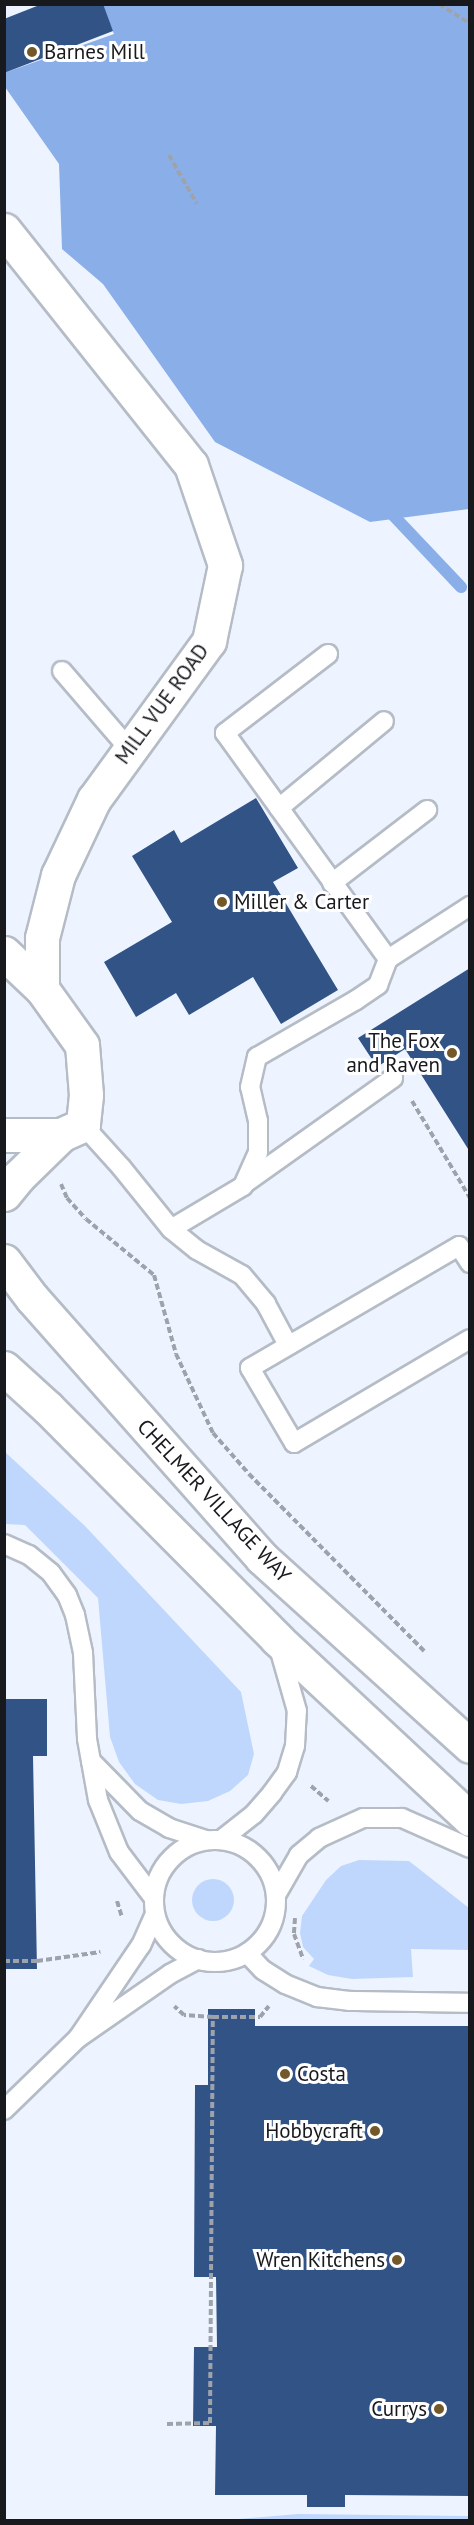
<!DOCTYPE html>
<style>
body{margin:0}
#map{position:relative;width:474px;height:2525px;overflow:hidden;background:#edf4ff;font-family:"PT Sans",sans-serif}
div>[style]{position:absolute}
.green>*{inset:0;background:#bfd7fd}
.round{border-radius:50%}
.water>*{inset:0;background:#89aee8}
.stream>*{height:12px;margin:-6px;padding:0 6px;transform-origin:6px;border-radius:6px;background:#89aee8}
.building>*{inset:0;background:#325386}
.path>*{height:4px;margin-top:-2px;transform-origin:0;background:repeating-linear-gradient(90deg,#9ea3ab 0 6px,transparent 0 9px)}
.roads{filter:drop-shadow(2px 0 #b5bcc6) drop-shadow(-2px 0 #b5bcc6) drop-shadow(0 2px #b5bcc6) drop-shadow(0 -2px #b5bcc6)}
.service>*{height:18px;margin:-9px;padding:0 9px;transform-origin:9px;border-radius:9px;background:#fff}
.service>.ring{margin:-9px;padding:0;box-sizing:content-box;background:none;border:18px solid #fff;border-radius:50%}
.minor>*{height:33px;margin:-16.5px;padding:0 16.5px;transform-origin:16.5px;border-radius:16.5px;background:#fff}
.tertiary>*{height:33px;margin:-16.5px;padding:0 16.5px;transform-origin:16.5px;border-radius:16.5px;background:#fff}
.dots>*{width:16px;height:16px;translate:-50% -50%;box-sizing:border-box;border:3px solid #fff;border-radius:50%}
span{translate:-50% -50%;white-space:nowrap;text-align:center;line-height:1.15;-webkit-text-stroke:6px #fff;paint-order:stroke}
.poi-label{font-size:21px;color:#17191d}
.left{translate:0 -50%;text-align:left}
.right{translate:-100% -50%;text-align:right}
.street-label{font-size:21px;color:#17191d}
.frame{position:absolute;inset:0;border:6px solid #17191d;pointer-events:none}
</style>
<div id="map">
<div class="green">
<i style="clip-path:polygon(4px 1451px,85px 1526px,241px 1692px,254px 1754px,248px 1775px,230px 1791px,208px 1801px,181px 1804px,158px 1800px,135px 1784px,119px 1762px,110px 1737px,98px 1598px,25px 1525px,5px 1524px)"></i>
<i style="clip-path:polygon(359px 1860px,409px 1861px,469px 1908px,469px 1950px,411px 1949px,413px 1977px,352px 1979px,328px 1975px,309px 1966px,314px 1959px,303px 1947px,300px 1933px,302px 1916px,326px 1880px,341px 1866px)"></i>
<i class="round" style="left:192px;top:1879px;width:42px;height:42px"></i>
<i style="clip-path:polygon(298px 2514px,469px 2516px,470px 2520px,226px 2520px)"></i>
</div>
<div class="water">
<i style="clip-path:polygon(102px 5px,469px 5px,469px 509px,370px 522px,215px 442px,103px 284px,62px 249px,59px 164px,5px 87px,4px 73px,114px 34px)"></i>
</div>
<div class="stream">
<i style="left:387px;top:507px;width:7px;rotate:56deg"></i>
<i style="left:391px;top:513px;width:102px;rotate:46.6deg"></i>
</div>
<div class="building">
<i style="clip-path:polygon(42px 4px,103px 4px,113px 31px,4px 73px,4px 19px)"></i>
<i style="clip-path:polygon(256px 798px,298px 868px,273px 882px,338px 990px,281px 1024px,253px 977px,189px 1015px,176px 993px,136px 1017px,104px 962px,172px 922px,132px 856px,174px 830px,181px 843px)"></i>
<i style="clip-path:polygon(470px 968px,470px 1152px,405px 1049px,377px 1067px,358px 1038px)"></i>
<i style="clip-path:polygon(4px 1699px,47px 1699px,47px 1756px,33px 1756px,37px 1969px,4px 1969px)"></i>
<i style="clip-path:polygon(208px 2009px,255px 2009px,255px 2026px,470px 2026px,470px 2496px,345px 2495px,345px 2507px,307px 2507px,307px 2495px,215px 2495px,216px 2426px,193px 2426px,194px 2347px,217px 2347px,216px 2277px,194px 2277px,195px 2085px,208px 2085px)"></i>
</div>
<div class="path">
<i style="left:439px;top:4px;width:36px;rotate:32deg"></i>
<i style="left:169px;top:155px;width:56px;rotate:60.3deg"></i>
<i style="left:412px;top:1101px;width:113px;rotate:59.1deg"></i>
<i style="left:61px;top:1184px;width:15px;rotate:67deg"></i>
<i style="left:67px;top:1198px;width:28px;rotate:48deg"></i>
<i style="left:86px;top:1219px;width:88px;rotate:39.5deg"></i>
<i style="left:154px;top:1275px;width:82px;rotate:74.4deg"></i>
<i style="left:176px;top:1354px;width:87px;rotate:64.9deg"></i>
<i style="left:213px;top:1433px;width:55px;rotate:48.7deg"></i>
<i style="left:249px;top:1474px;width:249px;rotate:45.3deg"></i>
<i style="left:311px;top:1786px;width:23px;rotate:41deg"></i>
<i style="left:117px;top:1901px;width:17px;rotate:73deg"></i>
<i style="left:295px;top:1918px;width:16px;rotate:94deg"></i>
<i style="left:294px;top:1934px;width:27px;rotate:70deg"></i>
<i style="left:4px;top:1961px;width:33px"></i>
<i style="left:37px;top:1961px;width:64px;rotate:-8.1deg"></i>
<i style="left:213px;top:2017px;width:47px"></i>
<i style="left:260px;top:2017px;width:14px;rotate:-51deg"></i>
<i style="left:167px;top:2424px;width:43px;rotate:-1.3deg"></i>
<i style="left:210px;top:2423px;width:406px;rotate:-89.6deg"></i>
<i style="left:213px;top:2017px;width:29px;rotate:-176deg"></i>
<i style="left:184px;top:2015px;width:13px;rotate:-138deg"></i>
</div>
<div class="roads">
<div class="service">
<i style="left:328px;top:654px;width:130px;rotate:142.5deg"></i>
<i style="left:225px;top:733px;width:279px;rotate:54.2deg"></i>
<i style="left:388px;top:959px;width:98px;rotate:-32.9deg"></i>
<i style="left:62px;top:671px;width:104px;rotate:49.3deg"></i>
<i style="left:279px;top:808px;width:136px;rotate:-39.6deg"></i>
<i style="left:332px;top:883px;width:120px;rotate:-37.5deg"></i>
<i style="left:83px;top:1125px;width:57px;rotate:47.9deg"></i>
<i style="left:121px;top:1167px;width:80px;rotate:51.1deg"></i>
<i style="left:171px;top:1229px;width:84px;rotate:-30.8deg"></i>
<i style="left:243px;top:1186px;width:36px;rotate:-66deg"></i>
<i style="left:258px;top:1153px;width:32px;rotate:-90deg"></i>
<i style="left:258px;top:1121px;width:35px;rotate:-103deg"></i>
<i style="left:250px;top:1087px;width:31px;rotate:-77deg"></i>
<i style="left:257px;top:1057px;width:114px;rotate:-29.9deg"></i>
<i style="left:356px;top:1000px;width:27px;rotate:-34deg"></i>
<i style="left:378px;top:985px;width:28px;rotate:-69deg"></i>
<i style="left:244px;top:1184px;width:183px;rotate:-35.4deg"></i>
<i style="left:171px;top:1229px;width:33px;rotate:39deg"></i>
<i style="left:197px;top:1250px;width:51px;rotate:29.1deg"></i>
<i style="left:242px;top:1275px;width:38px;rotate:50deg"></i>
<i style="left:266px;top:1304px;width:47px;rotate:61.8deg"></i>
<i style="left:470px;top:1263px;width:20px;rotate:-123deg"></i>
<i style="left:459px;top:1246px;width:242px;rotate:149.7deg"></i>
<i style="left:250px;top:1368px;width:87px;rotate:59.6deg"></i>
<i style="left:294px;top:1443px;width:204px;rotate:-30.6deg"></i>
<i style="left:4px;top:1544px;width:27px;rotate:24deg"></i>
<i style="left:29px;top:1555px;width:28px;rotate:39deg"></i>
<i style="left:51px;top:1573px;width:27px;rotate:54deg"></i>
<i style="left:67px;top:1595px;width:22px;rotate:68deg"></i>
<i style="left:75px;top:1615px;width:39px;rotate:78deg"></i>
<i style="left:83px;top:1653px;width:86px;rotate:87.3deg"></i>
<i style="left:87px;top:1739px;width:62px;rotate:79.8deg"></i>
<i style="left:98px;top:1800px;width:56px;rotate:68deg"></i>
<i style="left:119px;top:1852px;width:56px;rotate:52.9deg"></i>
<i style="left:91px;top:1761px;width:70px;rotate:45.6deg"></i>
<i style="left:140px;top:1811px;width:34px;rotate:30deg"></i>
<i style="left:169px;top:1828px;width:38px;rotate:18deg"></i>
<i style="left:221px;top:1840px;width:42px;rotate:-38.2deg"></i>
<i style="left:254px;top:1814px;width:28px;rotate:-49deg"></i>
<i style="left:272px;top:1793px;width:26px;rotate:-54deg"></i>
<i style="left:287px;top:1772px;width:27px;rotate:-73deg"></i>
<i style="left:295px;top:1746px;width:35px;rotate:-87deg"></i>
<i style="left:297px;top:1711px;width:66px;rotate:-105.9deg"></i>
<i class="ring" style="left:154px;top:1840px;width:104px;height:104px"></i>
<i style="left:276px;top:1895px;width:46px;rotate:-60.1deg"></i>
<i style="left:299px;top:1855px;width:26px;rotate:-40deg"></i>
<i style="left:319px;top:1838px;width:48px;rotate:-24.4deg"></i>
<i style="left:363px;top:1818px;width:39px"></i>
<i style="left:402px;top:1818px;width:74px;rotate:23.8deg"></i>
<i style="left:155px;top:1914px;width:34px;rotate:114deg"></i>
<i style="left:141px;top:1945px;width:112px;rotate:124.1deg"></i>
<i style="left:78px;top:2038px;width:112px;rotate:-34.8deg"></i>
<i style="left:170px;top:1974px;width:32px;rotate:-28deg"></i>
<i style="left:247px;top:1953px;width:23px;rotate:47deg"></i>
<i style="left:263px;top:1970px;width:26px;rotate:32deg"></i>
<i style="left:285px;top:1984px;width:35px;rotate:22deg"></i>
<i style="left:317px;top:1997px;width:32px;rotate:7deg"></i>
<i style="left:349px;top:2001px;width:121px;rotate:0.9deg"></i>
<i style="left:4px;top:2110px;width:103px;rotate:-44.2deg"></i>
</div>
<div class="minor">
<i style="left:4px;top:230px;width:300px;rotate:51.5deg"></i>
<i style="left:191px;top:465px;width:106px;rotate:71.2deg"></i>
<i style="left:225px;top:565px;width:78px;rotate:101.9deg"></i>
<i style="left:209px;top:641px;width:195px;rotate:126deg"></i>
<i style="left:94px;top:799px;width:84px;rotate:115.3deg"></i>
<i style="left:58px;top:875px;width:65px;rotate:104.3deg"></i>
<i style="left:42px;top:938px;width:51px;rotate:90deg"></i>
<i style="left:42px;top:989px;width:69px;rotate:54.5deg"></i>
<i style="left:82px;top:1045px;width:50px;rotate:85.4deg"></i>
<i style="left:86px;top:1095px;width:30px;rotate:96deg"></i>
<i style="left:83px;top:1125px;width:24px;rotate:156deg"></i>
<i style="left:61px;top:1135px;width:60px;rotate:135.7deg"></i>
<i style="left:18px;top:1177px;width:22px;rotate:129deg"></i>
<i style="left:4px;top:953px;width:52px;rotate:43.5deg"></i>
<i style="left:4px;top:1135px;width:57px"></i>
</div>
<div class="tertiary">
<i style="left:4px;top:1261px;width:46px;rotate:52.9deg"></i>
<i style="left:32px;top:1298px;width:347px;rotate:48.5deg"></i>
<i style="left:262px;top:1558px;width:280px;rotate:42.1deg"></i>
<i style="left:4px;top:1368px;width:59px;rotate:42.3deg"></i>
<i style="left:48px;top:1408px;width:325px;rotate:45.2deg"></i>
<i style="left:277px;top:1639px;width:264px;rotate:43deg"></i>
</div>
</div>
<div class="dots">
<i style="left:32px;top:52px;background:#73592a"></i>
<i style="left:222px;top:902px;background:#73592a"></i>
<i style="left:452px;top:1053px;background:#73592a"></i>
<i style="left:285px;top:2074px;background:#73592a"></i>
<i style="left:375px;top:2131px;background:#73592a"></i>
<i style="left:397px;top:2260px;background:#73592a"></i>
<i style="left:439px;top:2409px;background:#73592a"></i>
</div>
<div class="poi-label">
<span class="left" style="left:44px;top:52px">Barnes Mill</span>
<span class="left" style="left:234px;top:902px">Miller &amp; Carter</span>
<span class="right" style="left:440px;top:1053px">The Fox<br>and Raven</span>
<span class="left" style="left:297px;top:2074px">Costa</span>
<span class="right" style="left:363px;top:2131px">Hobbycraft</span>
<span class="right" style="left:385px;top:2260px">Wren Kitchens</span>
<span class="right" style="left:427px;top:2409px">Currys</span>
</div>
<div class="street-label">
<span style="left:162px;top:704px;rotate:-54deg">MILL VUE ROAD</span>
<span style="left:214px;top:1501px;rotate:47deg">CHELMER VILLAGE WAY</span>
</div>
<div class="frame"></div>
</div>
